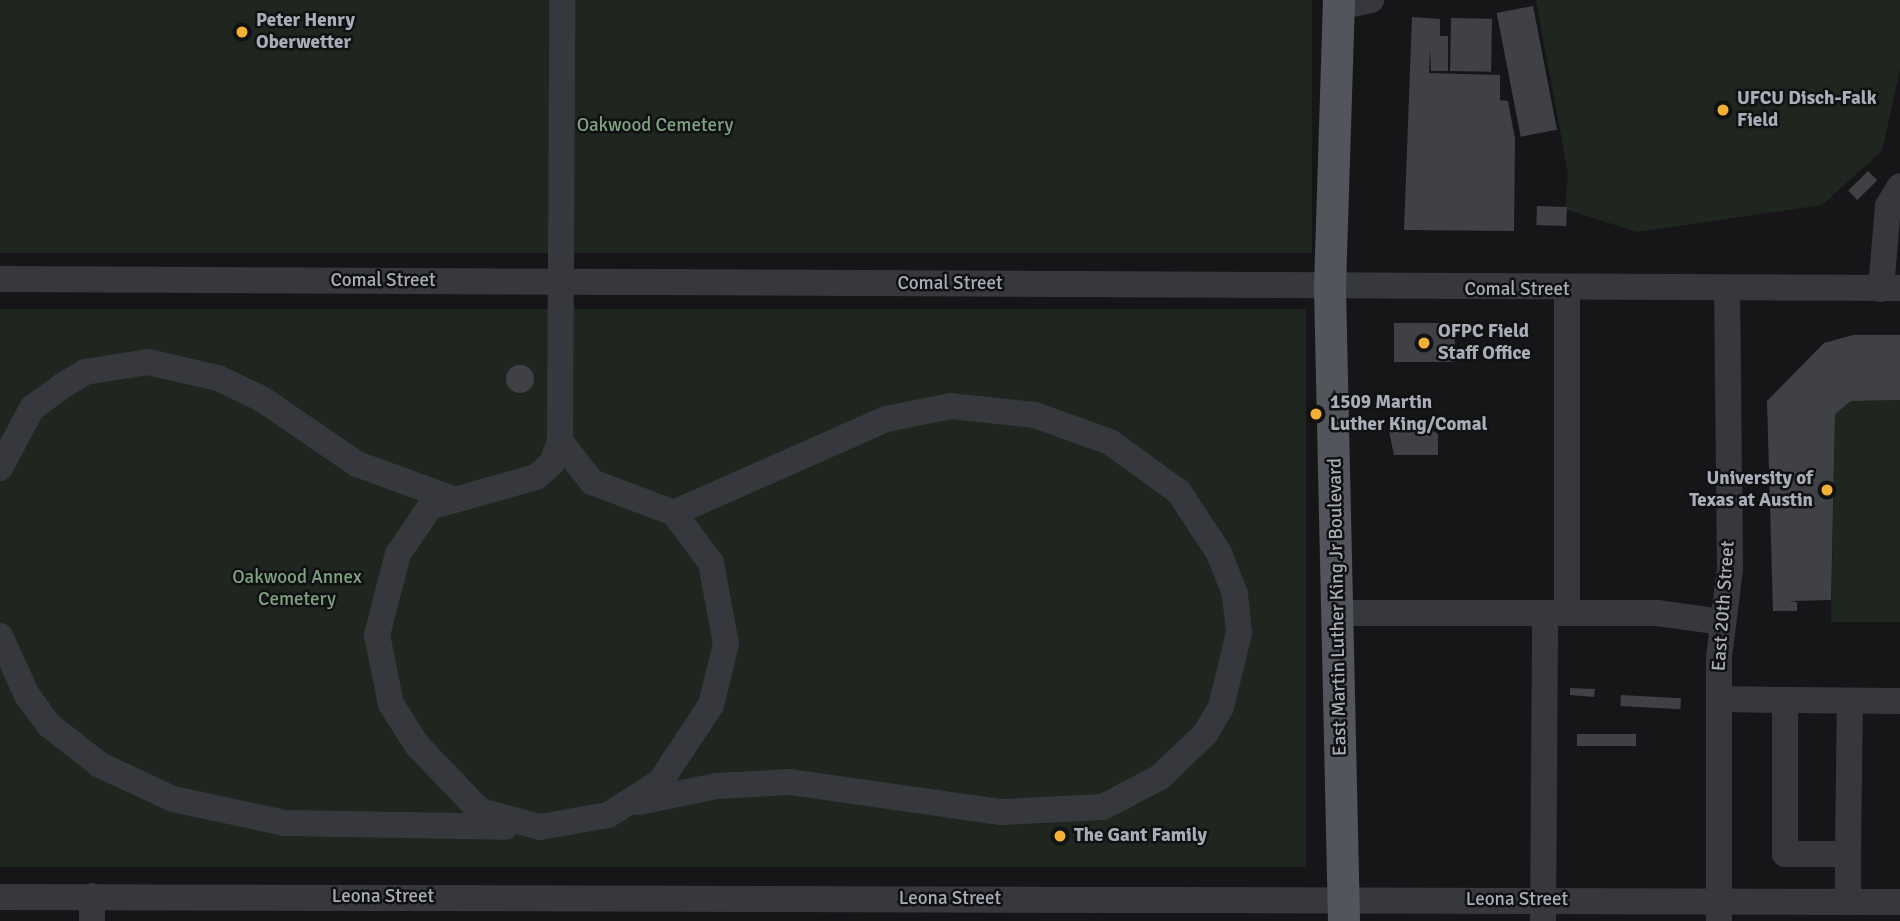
<!DOCTYPE html>
<style>
body{margin:0}
#map{position:relative;width:1900px;height:921px;overflow:hidden;background:#161618;font-family:Signika,sans-serif}
div>[style]{position:absolute}
.green>*{inset:0;background:#1e261f;transform-origin:0 0}
.building>*{inset:0;background:#404145;transform-origin:0 0}
.round{border-radius:50%}
.minor>*{height:26px;margin:-13px;padding:0 13px;transform-origin:13px;border-radius:13px;background:#37383d}
.major>*{height:32px;margin:-16px;padding:0 16px;transform-origin:16px;border-radius:16px;background:#53555c}
.dots>*{width:19px;height:19px;translate:-50% -50%;box-sizing:border-box;border:4px solid #111113;border-radius:50%}
span{translate:-50% -50%;white-space:nowrap;text-align:center;line-height:1.15;-webkit-text-stroke:5px #111113;paint-order:stroke}
.poi-label{font-size:19px;color:#a8adb8;font-weight:700}
.left{translate:0 -50%;text-align:left}
.right{translate:-100% -50%;text-align:right}
.park-label{font-size:19px;color:#7fa381}
.street-label{font-size:19px;color:#a8adb8}
</style>
<div id="map">
<div class="green">
<i style="left:0;top:0;width:1312px;height:253px"></i>
<i style="clip-path:polygon(1536px 0,1900px 0,1900px 70px,1882px 151px,1822px 205px,1637px 232px,1565px 209px,1568px 174px)"></i>
<i style="left:0;top:309px;width:1306px;height:558px"></i>
<i style="clip-path:polygon(1900px 400px,1900px 622px,1831px 622px,1835px 414px,1851px 401px)"></i>
</div>
<div class="building">
<i style="left:1533px;top:6px;width:126px;height:37px;rotate:79deg"></i>
<i style="clip-path:polygon(1412px 17px,1440px 19px,1440px 36px,1448px 36px,1448px 71px,1431px 71px,1430px 48px,1429px 73px,1500px 75px,1500px 100px,1508px 101px,1515px 139px,1514px 231px,1404px 230px)"></i>
<i style="left:1451px;top:18px;width:41px;height:53px;rotate:1deg"></i>
<i style="left:1868px;top:171px;width:13px;height:28px;rotate:45deg"></i>
<i style="left:1537px;top:206px;width:30px;height:19px;rotate:2deg"></i>
<i style="left:1394px;top:323px;width:61px;height:39px"></i>
<i style="clip-path:polygon(1853px 335px,1900px 335px,1900px 400px,1851px 401px,1835px 414px,1831px 600px,1789px 601px,1797px 602px,1797px 611px,1773px 611px,1767px 401px,1824px 343px)"></i>
<i class="round" style="left:506px;top:365px;width:28px;height:28px"></i>
<i style="clip-path:polygon(1426px 426px,1438px 434px,1438px 455px,1394px 455px,1388px 427px)"></i>
<i style="clip-path:polygon(1570px 688px,1595px 689px,1594px 697px,1570px 695px)"></i>
<i style="left:1621px;top:695px;width:60px;height:11px;rotate:3deg"></i>
<i style="left:1577px;top:734px;width:59px;height:12px"></i>
</div>
<div class="minor">
<i style="left:1338px;top:7px;width:34px;rotate:-12deg"></i>
<i style="left:0;top:279px;width:1900px;rotate:0.27deg"></i>
<i style="left:1881px;top:289px;width:83px;rotate:-85.2deg"></i>
<i style="left:1888px;top:206px;width:23px;rotate:-59deg"></i>
<i style="left:560px;top:441px;width:52px;rotate:52deg"></i>
<i style="left:592px;top:482px;width:88px;rotate:20.7deg"></i>
<i style="left:674px;top:513px;width:62px;rotate:53.5deg"></i>
<i style="left:711px;top:563px;width:82px;rotate:79.5deg"></i>
<i style="left:726px;top:644px;width:63px;rotate:103.8deg"></i>
<i style="left:711px;top:705px;width:92px;rotate:123.5deg"></i>
<i style="left:660px;top:782px;width:62px;rotate:147.6deg"></i>
<i style="left:608px;top:815px;width:69px;rotate:170deg"></i>
<i style="left:540px;top:827px;width:62px;rotate:-165.1deg"></i>
<i style="left:480px;top:811px;width:91px;rotate:-133.7deg"></i>
<i style="left:417px;top:745px;width:49px;rotate:-122.4deg"></i>
<i style="left:391px;top:704px;width:70px;rotate:-101.5deg"></i>
<i style="left:377px;top:635px;width:84px;rotate:-75.5deg"></i>
<i style="left:398px;top:554px;width:57px;rotate:-55.8deg"></i>
<i style="left:430px;top:507px;width:110px;rotate:-15.8deg"></i>
<i style="left:536px;top:477px;width:21px;rotate:-41deg"></i>
<i style="left:552px;top:463px;width:23px;rotate:-70deg"></i>
<i style="left:560px;top:441px;width:441px;rotate:-89.7deg"></i>
<i style="left:0;top:468px;width:68px;rotate:-61.9deg"></i>
<i style="left:32px;top:408px;width:37px;rotate:-36deg"></i>
<i style="left:62px;top:386px;width:27px;rotate:-31deg"></i>
<i style="left:85px;top:372px;width:64px;rotate:-9deg"></i>
<i style="left:148px;top:362px;width:72px;rotate:12.9deg"></i>
<i style="left:218px;top:378px;width:49px;rotate:25.5deg"></i>
<i style="left:262px;top:399px;width:115px;rotate:34.4deg"></i>
<i style="left:357px;top:464px;width:99px;rotate:20.1deg"></i>
<i style="left:1340px;top:613px;width:317px"></i>
<i style="left:1657px;top:613px;width:67px;rotate:7.8deg"></i>
<i style="left:1567px;top:613px;width:323px;rotate:-90deg"></i>
<i style="left:0;top:636px;width:65px;rotate:65.4deg"></i>
<i style="left:27px;top:695px;width:37px;rotate:54deg"></i>
<i style="left:49px;top:725px;width:65px;rotate:38.1deg"></i>
<i style="left:100px;top:765px;width:81px;rotate:25deg"></i>
<i style="left:173px;top:799px;width:115px;rotate:12.1deg"></i>
<i style="left:285px;top:823px;width:220px;rotate:1deg"></i>
<i style="left:1719px;top:699px;width:66px;rotate:0.9deg"></i>
<i style="left:639px;top:802px;width:79px;rotate:-11.7deg"></i>
<i style="left:716px;top:786px;width:74px;rotate:-3.1deg"></i>
<i style="left:790px;top:782px;width:213px;rotate:8.1deg"></i>
<i style="left:1001px;top:812px;width:102px;rotate:-2.8deg"></i>
<i style="left:1103px;top:807px;width:64px;rotate:-27.8deg"></i>
<i style="left:1160px;top:777px;width:62px;rotate:-43.7deg"></i>
<i style="left:1205px;top:734px;width:31px;rotate:-59deg"></i>
<i style="left:1221px;top:707px;width:76px;rotate:-76.3deg"></i>
<i style="left:1239px;top:633px;width:39px;rotate:-96deg"></i>
<i style="left:1235px;top:594px;width:44px;rotate:-111.3deg"></i>
<i style="left:1219px;top:553px;width:73px;rotate:-123.3deg"></i>
<i style="left:1179px;top:492px;width:85px;rotate:-144.1deg"></i>
<i style="left:1110px;top:442px;width:80px;rotate:-160.2deg"></i>
<i style="left:1035px;top:415px;width:84px;rotate:-173.9deg"></i>
<i style="left:951px;top:406px;width:66px;rotate:168.7deg"></i>
<i style="left:886px;top:419px;width:232px;rotate:156.1deg"></i>
<i style="left:1848px;top:854px;width:153px;rotate:-89.3deg"></i>
<i style="left:0;top:897px;width:1900px;rotate:0.15deg"></i>
<i style="left:1848px;top:902px;width:48px;rotate:-90deg"></i>
<i style="left:1848px;top:854px;width:63px;rotate:180deg"></i>
<i style="left:1785px;top:854px;width:154px;rotate:-90deg"></i>
<i style="left:1785px;top:700px;width:115px;rotate:0.5deg"></i>
<i style="left:92px;top:921px;width:25px;rotate:-90deg"></i>
<i style="left:1543px;top:921px;width:308px;rotate:-89.6deg"></i>
<i style="left:1719px;top:921px;width:264px;rotate:-90deg"></i>
<i style="left:1719px;top:657px;width:89px;rotate:-82.9deg"></i>
<i style="left:1730px;top:569px;width:279px;rotate:-90.6deg"></i>
</div>
<div class="major">
<i style="left:1339px;top:0;width:289px;rotate:91.8deg"></i>
<i style="left:1330px;top:289px;width:632px;rotate:88.73deg"></i>
</div>
<div class="dots">
<i style="left:242px;top:32px;background:#f2b134"></i>
<i style="left:1723px;top:110px;background:#f2b134"></i>
<i style="left:1424px;top:343px;background:#f2b134"></i>
<i style="left:1316px;top:414px;background:#f2b134"></i>
<i style="left:1827px;top:490px;background:#f2b134"></i>
<i style="left:1060px;top:836px;background:#f2b134"></i>
</div>
<div class="poi-label">
<span class="left" style="left:256px;top:32px">Peter Henry<br>Oberwetter</span>
<span class="left" style="left:1737px;top:110px">UFCU Disch-Falk<br>Field</span>
<span class="left" style="left:1438px;top:343px">OFPC Field<br>Staff Office</span>
<span class="left" style="left:1330px;top:414px">1509 Martin<br>Luther King/Comal</span>
<span class="right" style="left:1813px;top:490px">University of<br>Texas at Austin</span>
<span class="left" style="left:1074px;top:836px">The Gant Family</span>
</div>
<div class="park-label">
<span style="left:655px;top:126px">Oakwood Cemetery</span>
<span style="left:297px;top:589px">Oakwood Annex<br>Cemetery</span>
</div>
<div class="street-label">
<span style="left:383px;top:281px">Comal Street</span>
<span style="left:950px;top:284px">Comal Street</span>
<span style="left:1517px;top:290px">Comal Street</span>
<span style="left:1724px;top:606px;rotate:-86deg">East 20th Street</span>
<span style="left:1338px;top:607px;rotate:-91deg">East Martin Luther King Jr Boulevard</span>
<span style="left:383px;top:897px">Leona Street</span>
<span style="left:950px;top:899px">Leona Street</span>
<span style="left:1517px;top:900px">Leona Street</span>
</div>
</div>
